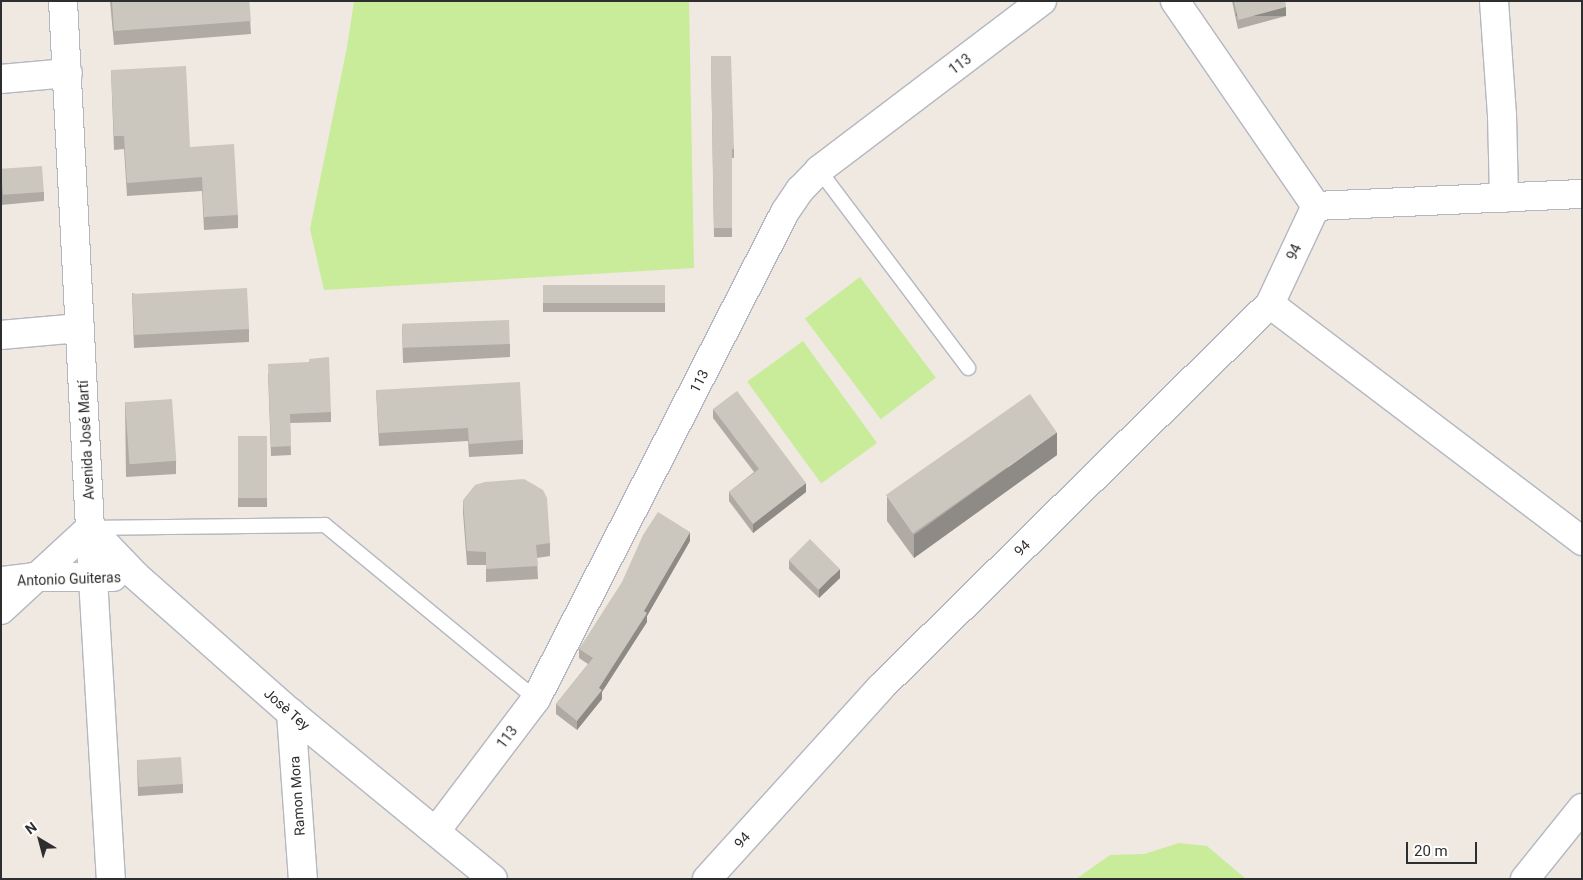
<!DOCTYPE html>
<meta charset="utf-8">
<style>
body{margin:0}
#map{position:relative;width:1583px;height:880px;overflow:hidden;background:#efe9e1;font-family:Roboto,sans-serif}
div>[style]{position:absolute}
.pitch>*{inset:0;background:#c9ec9a;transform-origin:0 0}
.roads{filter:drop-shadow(1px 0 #b4b7c1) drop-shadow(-1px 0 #b4b7c1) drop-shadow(0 1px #b4b7c1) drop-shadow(0 -1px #b4b7c1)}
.lane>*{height:14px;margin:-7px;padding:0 7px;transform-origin:7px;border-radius:7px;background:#fff}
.street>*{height:28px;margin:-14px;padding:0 14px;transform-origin:14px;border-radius:14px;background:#fff}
.secondary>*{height:28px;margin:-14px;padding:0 14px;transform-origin:14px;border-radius:14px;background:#fff}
.wall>*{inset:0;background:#afaba4;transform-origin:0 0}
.shaded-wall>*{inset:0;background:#8e8b86;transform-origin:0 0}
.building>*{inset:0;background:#cbc7bf;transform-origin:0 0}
span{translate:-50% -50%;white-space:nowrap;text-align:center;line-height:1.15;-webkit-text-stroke:4px #fff;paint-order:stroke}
.street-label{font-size:14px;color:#2e2e2e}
.frame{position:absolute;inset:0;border:2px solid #2e2e2e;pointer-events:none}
.north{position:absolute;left:15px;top:815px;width:50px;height:50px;-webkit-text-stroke:4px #fff;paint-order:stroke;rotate:323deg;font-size:14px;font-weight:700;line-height:20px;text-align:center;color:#2e2e2e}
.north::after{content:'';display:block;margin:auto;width:18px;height:22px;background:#2e2e2e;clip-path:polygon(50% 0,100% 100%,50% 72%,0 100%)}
.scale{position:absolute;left:1406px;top:842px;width:71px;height:22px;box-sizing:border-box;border:2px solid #2e2e2e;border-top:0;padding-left:6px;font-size:15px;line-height:18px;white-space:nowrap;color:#2e2e2e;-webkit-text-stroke:4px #fff;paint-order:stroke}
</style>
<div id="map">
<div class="pitch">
<i style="clip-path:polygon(354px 1px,689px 1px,694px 268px,324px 290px,310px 229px,347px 47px)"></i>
<i style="left:860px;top:277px;width:126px;height:69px;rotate:53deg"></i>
<i style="left:803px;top:341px;width:126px;height:69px;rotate:54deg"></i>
<i style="clip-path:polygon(1179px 843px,1207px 846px,1246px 879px,1076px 879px,1110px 855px,1144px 854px)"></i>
</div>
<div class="roads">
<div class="lane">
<i style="left:819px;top:170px;width:248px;rotate:53deg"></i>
<i style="left:92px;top:528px;width:233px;rotate:-0.7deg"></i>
<i style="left:325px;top:525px;width:273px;rotate:39.5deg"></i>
</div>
<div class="street">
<i style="left:1175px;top:1px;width:249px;rotate:55.5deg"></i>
<i style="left:1494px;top:1px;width:114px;rotate:86deg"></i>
<i style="left:1502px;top:115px;width:83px;rotate:88.6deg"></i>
<i style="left:1px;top:79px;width:67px;rotate:-5.1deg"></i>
<i style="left:1316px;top:206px;width:266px;rotate:-2.6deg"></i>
<i style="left:1270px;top:304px;width:392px;rotate:37.2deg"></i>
<i style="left:1px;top:335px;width:79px;rotate:-5.1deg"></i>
<i style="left:1px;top:581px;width:33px;rotate:-7deg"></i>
<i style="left:291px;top:713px;width:166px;rotate:85.9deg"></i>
<i style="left:436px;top:831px;width:166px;rotate:-52.9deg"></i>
<i style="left:536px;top:699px;width:547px;rotate:-62.92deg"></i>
<i style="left:785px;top:212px;width:27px;rotate:-56deg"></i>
<i style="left:800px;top:190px;width:28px;rotate:-46deg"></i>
<i style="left:819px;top:170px;width:280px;rotate:-37.2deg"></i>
<i style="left:707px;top:879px;width:258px;rotate:-47.8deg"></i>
<i style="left:880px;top:688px;width:547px;rotate:-44.56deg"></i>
<i style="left:1270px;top:304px;width:108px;rotate:-64.9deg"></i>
</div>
<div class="secondary">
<i style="left:63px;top:1px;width:528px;rotate:87.07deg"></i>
<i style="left:90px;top:528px;width:352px;rotate:86.6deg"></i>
<i style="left:34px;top:577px;width:79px"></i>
<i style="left:1px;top:610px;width:121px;rotate:-42.7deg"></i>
<i style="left:90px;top:528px;width:66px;rotate:46.2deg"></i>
<i style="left:136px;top:576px;width:207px;rotate:41.5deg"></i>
<i style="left:291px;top:713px;width:261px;rotate:39.4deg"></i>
<i style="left:1525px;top:879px;width:91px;rotate:-51.2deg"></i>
</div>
</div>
<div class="wall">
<i style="clip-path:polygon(110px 1px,249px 1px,251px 34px,114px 45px)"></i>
<i style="clip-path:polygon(1232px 1px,1285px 1px,1286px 16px,1238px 29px)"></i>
<i style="clip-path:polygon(711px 56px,734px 149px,734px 158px,732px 158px,732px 237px,714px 237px)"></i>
<i style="clip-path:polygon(111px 70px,190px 147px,238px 215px,238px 228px,204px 230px,202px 191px,127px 196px,124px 149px,114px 150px)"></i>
<i style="clip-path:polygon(1px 169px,44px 192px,44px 201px,1px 205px)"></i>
<i style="left:543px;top:285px;width:122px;height:27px"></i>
<i style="clip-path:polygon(132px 293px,249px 329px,249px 342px,134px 348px)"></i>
<i style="clip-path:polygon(402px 326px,510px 344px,510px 357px,403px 363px)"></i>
<i style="clip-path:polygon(268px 373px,331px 412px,331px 422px,290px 423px,291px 455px,271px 456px)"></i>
<i style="clip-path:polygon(376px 390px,523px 440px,523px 454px,469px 457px,468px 441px,379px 446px)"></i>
<i style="clip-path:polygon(125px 402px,176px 461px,176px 474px,126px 477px)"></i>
<i style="clip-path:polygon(713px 409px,806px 492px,753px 533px,729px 501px,729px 492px,754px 472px,713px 418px)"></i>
<i style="left:238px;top:436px;width:29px;height:71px"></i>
<i style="clip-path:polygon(1057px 455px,914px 558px,887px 521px,887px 497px)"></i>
<i style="clip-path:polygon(463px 500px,550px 543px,550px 556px,537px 558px,538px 579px,486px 582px,486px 565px,467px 565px,463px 513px)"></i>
<i style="clip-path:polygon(690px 541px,647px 616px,647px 622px,602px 692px,602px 699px,577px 730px,556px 714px,556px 704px,588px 664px,579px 658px,579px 649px)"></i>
<i style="clip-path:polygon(789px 560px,840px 578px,819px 598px,789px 569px)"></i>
<i style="clip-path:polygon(137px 760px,183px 784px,183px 793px,138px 796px)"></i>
</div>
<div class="shaded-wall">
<i style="left:1286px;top:7px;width:9px;height:50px;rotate:90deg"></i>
<i style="clip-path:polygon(1057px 432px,1057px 455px,914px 558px,914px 535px)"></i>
<i style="clip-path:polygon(806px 483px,806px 492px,753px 533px,753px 524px)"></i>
<i style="clip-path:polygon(690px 532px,690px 541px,647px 616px,647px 622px,602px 692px,602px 699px,577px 730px,577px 721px,644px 611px)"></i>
<i style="clip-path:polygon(840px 569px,840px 578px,819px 598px,819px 589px)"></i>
</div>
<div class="building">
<i style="clip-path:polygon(112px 1px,249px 1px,251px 21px,114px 31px)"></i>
<i style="clip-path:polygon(1234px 1px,1285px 1px,1286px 7px,1238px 20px)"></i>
<i style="clip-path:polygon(711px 56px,731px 56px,734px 149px,732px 149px,732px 228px,714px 228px)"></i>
<i style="clip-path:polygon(186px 66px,190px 147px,234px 144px,238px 215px,204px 217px,202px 177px,127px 183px,124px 136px,114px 136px,111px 70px)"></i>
<i style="left:42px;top:166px;width:26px;height:41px;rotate:86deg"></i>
<i style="left:543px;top:285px;width:122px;height:18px"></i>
<i style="left:247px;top:288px;width:41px;height:115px;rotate:87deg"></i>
<i style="left:509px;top:320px;width:24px;height:107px;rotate:88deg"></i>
<i style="clip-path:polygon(329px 357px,331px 412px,290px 414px,291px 446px,271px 447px,268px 364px,309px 362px,309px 359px)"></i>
<i style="clip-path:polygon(520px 382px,523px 440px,469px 444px,468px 428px,379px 433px,376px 390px)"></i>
<i style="clip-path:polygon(737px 391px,806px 483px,753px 524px,729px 492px,759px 469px,713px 409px)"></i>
<i style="left:1030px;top:394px;width:47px;height:176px;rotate:55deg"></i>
<i style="left:172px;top:399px;width:62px;height:47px;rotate:86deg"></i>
<i style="left:238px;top:436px;width:29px;height:62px"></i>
<i style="clip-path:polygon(524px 479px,543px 490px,547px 498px,550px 543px,536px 545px,538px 566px,486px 569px,486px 552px,467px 551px,463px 500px,475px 485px,485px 482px)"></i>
<i style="clip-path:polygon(658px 512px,690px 532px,644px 611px,647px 613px,599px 688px,602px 690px,577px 721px,556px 704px,593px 658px,579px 649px,622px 582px,643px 535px)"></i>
<i style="left:810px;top:539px;width:42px;height:30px;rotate:45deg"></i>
<i style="left:181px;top:757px;width:27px;height:44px;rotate:86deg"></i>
</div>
<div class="street-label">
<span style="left:960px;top:64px;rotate:-37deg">113</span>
<span style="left:1294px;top:252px;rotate:-65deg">94</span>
<span style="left:699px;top:381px;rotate:-63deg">113</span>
<span style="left:86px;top:440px;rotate:-93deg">Avenida José Martí</span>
<span style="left:1022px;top:548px;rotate:-45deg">94</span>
<span style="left:69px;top:579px;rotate:-2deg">Antonio Guiteras</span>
<span style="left:287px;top:709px;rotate:41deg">Josè Tey</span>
<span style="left:507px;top:737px;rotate:-53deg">113</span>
<span style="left:297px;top:796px;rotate:-94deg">Ramon Mora</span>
<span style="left:742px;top:840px;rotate:-48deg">94</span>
</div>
<div class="frame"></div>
<div class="north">N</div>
<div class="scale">20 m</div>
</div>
